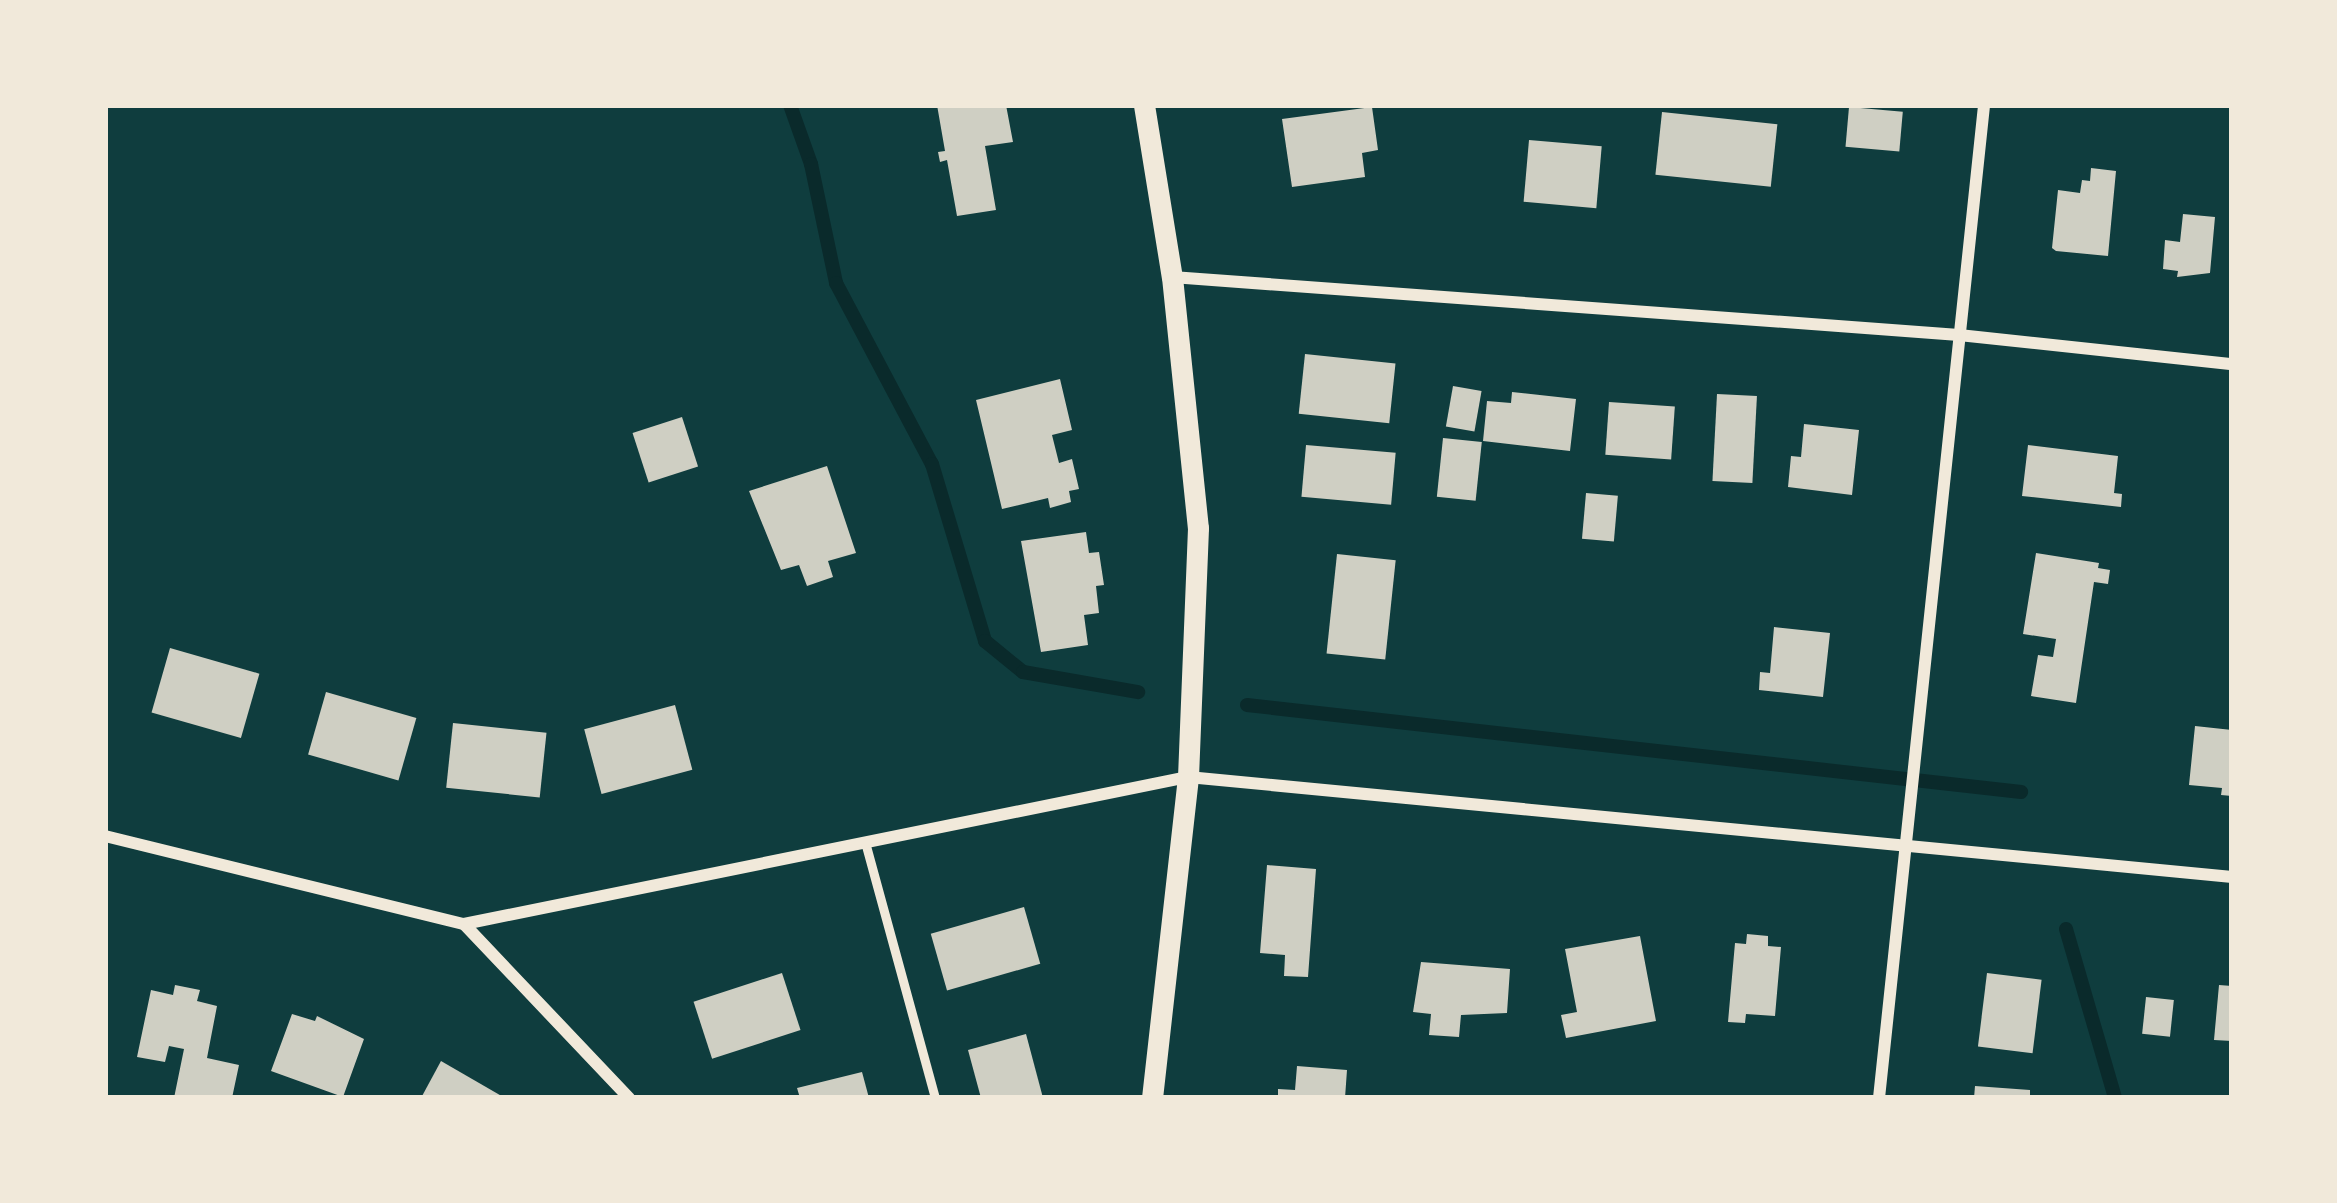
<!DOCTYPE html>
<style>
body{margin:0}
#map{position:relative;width:2337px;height:1203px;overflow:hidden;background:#0f3d3e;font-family:Merriweather,serif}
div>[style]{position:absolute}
.stream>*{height:14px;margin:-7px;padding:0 7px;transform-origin:7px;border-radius:7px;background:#0a2a2b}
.building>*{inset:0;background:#cfcfc3;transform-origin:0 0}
.service>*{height:9px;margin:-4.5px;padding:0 4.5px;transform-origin:4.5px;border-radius:4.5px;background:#f1e9da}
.minor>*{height:12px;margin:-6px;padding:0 6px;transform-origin:6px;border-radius:6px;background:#f1e9da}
.tertiary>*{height:21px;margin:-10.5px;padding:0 10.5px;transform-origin:10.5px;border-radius:10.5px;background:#f1e9da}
span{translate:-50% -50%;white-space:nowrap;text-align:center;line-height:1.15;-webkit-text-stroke:12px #f1e9da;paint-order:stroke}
.frame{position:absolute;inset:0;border:108px solid #f1e9da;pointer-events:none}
</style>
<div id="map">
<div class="stream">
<i style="left:790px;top:105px;width:63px;rotate:70.4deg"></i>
<i style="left:811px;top:164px;width:122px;rotate:78.1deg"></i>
<i style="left:836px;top:283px;width:205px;rotate:62.1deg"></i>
<i style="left:932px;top:464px;width:185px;rotate:73.3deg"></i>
<i style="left:985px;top:641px;width:49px;rotate:39.2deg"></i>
<i style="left:1023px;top:672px;width:117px;rotate:9.9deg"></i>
<i style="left:1247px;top:705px;width:779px;rotate:6.41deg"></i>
<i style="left:2066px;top:929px;width:176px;rotate:73.8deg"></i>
</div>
<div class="building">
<i style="clip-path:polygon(937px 105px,1006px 105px,1013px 142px,985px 146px,996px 210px,957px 216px,947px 160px,940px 162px,938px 152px,945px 151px)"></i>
<i style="clip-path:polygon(1372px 107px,1378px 150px,1362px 153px,1365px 177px,1292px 187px,1282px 119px)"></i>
<i style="left:1849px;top:107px;width:54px;height:40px;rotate:5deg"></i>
<i style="left:1662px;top:112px;width:116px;height:63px;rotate:6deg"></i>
<i style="left:1529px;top:140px;width:73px;height:62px;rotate:5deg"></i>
<i style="clip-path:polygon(2091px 168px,2116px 171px,2108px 256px,2056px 251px,2052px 248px,2058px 190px,2080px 193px,2082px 180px,2090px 181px)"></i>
<i style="clip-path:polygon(2183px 214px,2215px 217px,2210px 273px,2177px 277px,2178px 271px,2163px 269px,2165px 240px,2180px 242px)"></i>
<i style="left:1305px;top:354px;width:91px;height:60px;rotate:6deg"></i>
<i style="clip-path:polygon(1060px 379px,1072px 430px,1052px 435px,1059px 463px,1072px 459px,1079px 489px,1069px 491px,1071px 502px,1050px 508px,1048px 498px,1002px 509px,976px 400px)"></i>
<i style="left:1453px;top:386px;width:29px;height:41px;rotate:10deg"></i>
<i style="clip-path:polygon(1512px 392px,1576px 399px,1570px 451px,1483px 441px,1487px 401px,1511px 403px)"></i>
<i style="left:1717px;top:394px;width:40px;height:87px;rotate:3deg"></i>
<i style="left:1609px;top:402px;width:66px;height:53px;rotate:4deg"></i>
<i style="left:682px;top:417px;width:52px;height:52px;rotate:72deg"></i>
<i style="clip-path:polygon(1804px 424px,1859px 430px,1852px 495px,1788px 487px,1791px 456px,1801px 457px)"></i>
<i style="left:1443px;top:438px;width:39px;height:59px;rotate:6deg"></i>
<i style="left:1306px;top:445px;width:90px;height:52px;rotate:5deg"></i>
<i style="clip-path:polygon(2028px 445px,2118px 456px,2114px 493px,2122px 494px,2121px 507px,2022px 496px)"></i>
<i style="clip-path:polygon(827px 466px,856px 553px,828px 561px,833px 577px,807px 586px,799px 565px,781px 570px,749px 491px)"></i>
<i style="left:1586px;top:493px;width:32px;height:46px;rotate:5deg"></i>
<i style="clip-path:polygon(1086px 532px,1089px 553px,1099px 552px,1104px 585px,1096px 586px,1099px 613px,1084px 615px,1088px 645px,1041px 652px,1021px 541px)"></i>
<i style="clip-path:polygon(2036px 553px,2099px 563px,2098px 568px,2110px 570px,2108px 584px,2094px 582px,2076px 703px,2031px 696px,2038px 655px,2053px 657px,2056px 639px,2023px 634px)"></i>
<i style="left:1337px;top:554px;width:59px;height:100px;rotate:6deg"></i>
<i style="clip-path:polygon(1774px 627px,1830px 633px,1823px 697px,1759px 690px,1760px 672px,1770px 673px)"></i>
<i style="left:170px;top:648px;width:93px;height:67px;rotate:16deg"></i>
<i style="left:326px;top:692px;width:94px;height:65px;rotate:16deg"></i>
<i style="left:675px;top:705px;width:67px;height:94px;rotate:75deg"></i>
<i style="left:453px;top:723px;width:94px;height:65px;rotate:6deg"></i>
<i style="clip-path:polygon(2195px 726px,2232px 730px,2232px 796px,2221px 795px,2222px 788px,2189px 785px)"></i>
<i style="clip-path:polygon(1267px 865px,1316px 869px,1308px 977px,1284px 976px,1285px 955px,1260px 953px)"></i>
<i style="left:1024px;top:907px;width:59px;height:97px;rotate:74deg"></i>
<i style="clip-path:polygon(1747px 934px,1768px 936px,1768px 946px,1781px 947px,1775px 1016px,1746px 1014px,1745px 1023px,1728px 1022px,1735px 943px,1746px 944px)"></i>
<i style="clip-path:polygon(1640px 936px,1656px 1021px,1566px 1038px,1561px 1015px,1577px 1012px,1565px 949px)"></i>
<i style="clip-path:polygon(1421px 962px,1510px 969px,1507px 1013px,1461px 1015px,1459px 1037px,1429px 1035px,1431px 1014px,1413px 1012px)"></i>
<i style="left:782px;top:973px;width:60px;height:93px;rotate:72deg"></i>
<i style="left:1987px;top:973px;width:55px;height:74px;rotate:7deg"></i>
<i style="clip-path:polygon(175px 985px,200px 990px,197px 1001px,217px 1006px,207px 1058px,239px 1065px,232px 1098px,174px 1098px,184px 1049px,169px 1046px,165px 1062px,137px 1057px,151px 990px,173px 995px)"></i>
<i style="clip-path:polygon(2219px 985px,2232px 986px,2232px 1041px,2214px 1040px)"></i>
<i style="left:2146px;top:997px;width:28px;height:37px;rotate:6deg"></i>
<i style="clip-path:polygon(292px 1014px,315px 1021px,317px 1016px,364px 1039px,343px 1097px,271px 1071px)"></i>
<i style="clip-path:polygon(1026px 1034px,1043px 1098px,981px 1098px,968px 1050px)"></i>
<i style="clip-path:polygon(441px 1061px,505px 1098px,421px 1098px)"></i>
<i style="clip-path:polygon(1297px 1066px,1347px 1070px,1345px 1098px,1278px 1098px,1278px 1089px,1295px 1090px)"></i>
<i style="clip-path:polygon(862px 1072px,869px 1098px,800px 1098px,797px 1088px)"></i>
<i style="clip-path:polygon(1975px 1086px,2030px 1090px,2030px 1098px,1974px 1098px)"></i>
</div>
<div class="service">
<i style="left:865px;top:842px;width:265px;rotate:74.7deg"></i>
</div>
<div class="minor">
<i style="left:1172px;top:277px;width:789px;rotate:4.21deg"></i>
<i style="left:1959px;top:335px;width:275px;rotate:6.1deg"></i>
<i style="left:105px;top:836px;width:370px;rotate:13.8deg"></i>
<i style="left:464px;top:924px;width:240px;rotate:46.5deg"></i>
<i style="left:464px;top:924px;width:739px;rotate:-11.48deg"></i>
<i style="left:1188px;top:777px;width:1049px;rotate:5.47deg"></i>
<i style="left:1879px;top:1098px;width:999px;rotate:-83.96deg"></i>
</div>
<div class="tertiary">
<i style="left:1144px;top:105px;width:174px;rotate:80.8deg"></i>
<i style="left:1172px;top:277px;width:252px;rotate:84.1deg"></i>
<i style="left:1198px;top:528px;width:249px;rotate:92.3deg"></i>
<i style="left:1188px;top:777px;width:323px;rotate:96.4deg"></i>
</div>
<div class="frame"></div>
</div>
